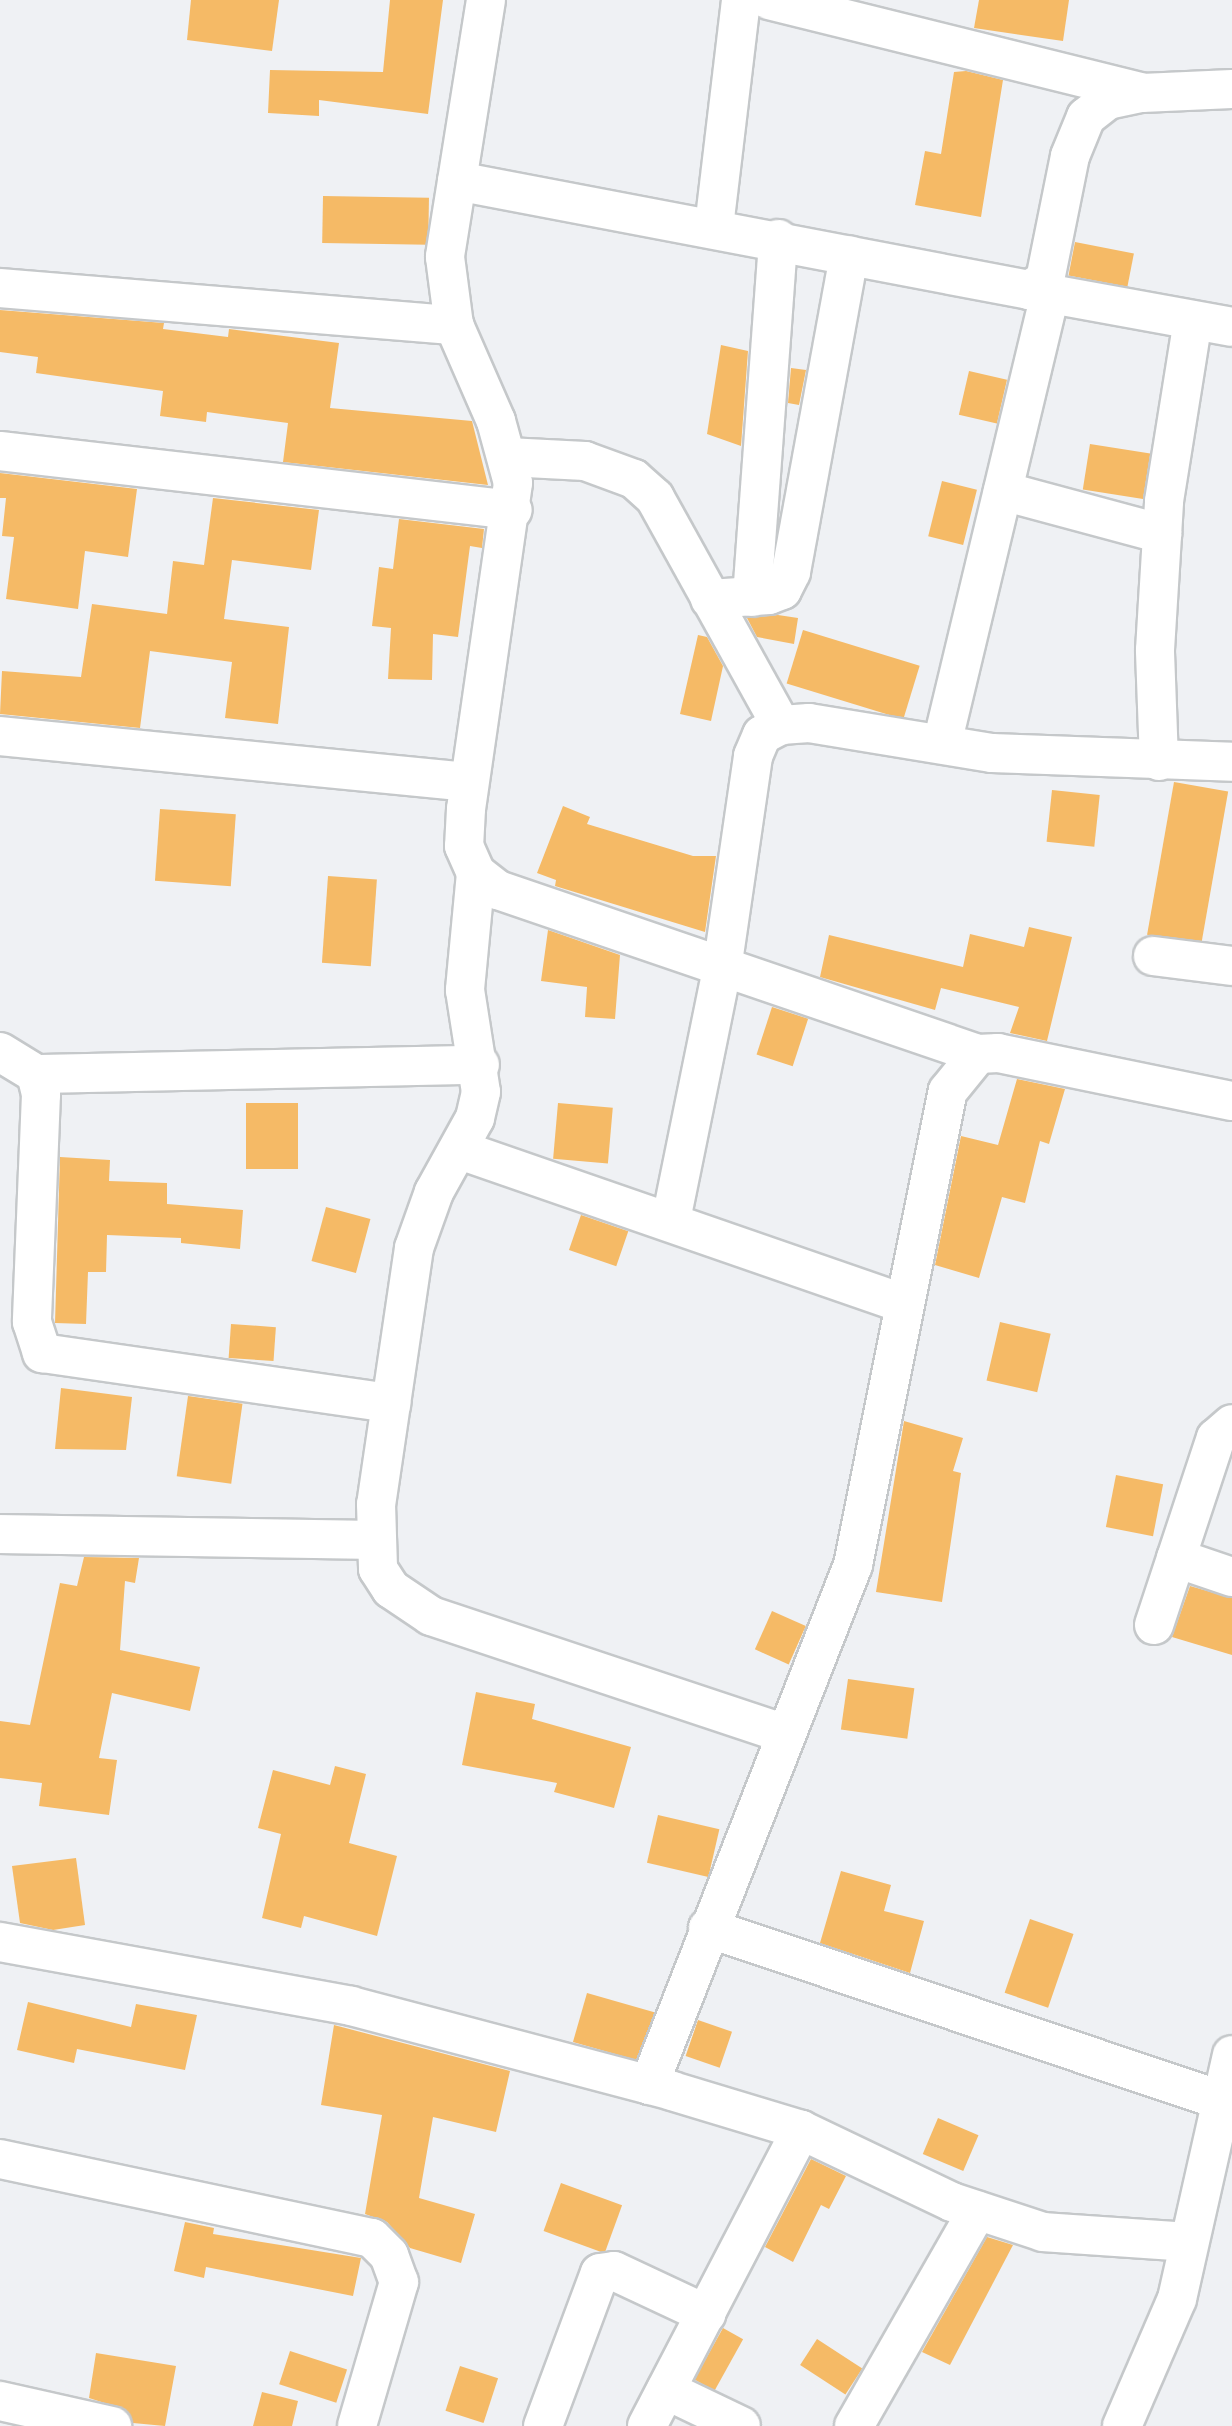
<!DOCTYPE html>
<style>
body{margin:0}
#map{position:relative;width:1232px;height:2426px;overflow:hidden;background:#eff1f4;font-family:Raleway,sans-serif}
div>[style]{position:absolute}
.building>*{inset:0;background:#f5ba66;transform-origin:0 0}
.roads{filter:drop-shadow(2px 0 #c5c8ca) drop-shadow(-2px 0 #c5c8ca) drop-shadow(0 2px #c5c8ca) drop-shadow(0 -2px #c5c8ca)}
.minor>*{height:38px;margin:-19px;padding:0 19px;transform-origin:19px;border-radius:19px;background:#fff}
span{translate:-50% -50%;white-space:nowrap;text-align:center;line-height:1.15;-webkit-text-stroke:7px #fefeff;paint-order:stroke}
</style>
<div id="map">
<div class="building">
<i style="clip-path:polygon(191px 0,279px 0,272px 51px,187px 40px)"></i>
<i style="clip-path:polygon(390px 0,443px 0,428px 114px,319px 100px,319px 116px,268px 113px,270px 70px,383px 72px)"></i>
<i style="clip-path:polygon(979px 0,1069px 0,1063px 41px,974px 28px)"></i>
<i style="clip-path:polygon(966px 71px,1003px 80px,981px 217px,915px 205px,925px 151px,941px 154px,954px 72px)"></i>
<i style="left:323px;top:196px;width:106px;height:47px;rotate:1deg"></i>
<i style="left:1075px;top:242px;width:60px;height:34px;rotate:11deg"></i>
<i style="clip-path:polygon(0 310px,164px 323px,163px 329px,228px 337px,229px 329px,339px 343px,330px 408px,472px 421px,488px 485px,283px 462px,288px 423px,207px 412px,206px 422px,160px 416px,163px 391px,36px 373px,38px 357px,0 352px)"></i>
<i style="clip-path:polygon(721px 345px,748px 351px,741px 446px,707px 434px)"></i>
<i style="clip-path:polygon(791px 368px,806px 370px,799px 405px,788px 403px)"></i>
<i style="left:969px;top:371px;width:39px;height:45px;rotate:13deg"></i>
<i style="left:1090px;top:444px;width:61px;height:46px;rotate:9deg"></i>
<i style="clip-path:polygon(0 473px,137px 489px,128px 557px,85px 551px,78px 609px,6px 599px,14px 537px,2px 536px,6px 498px,0 498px)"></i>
<i style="left:942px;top:481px;width:36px;height:57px;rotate:14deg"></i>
<i style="clip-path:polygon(213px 498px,319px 510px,311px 570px,232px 560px,224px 619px,289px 627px,278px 724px,225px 718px,232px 662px,150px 651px,140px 728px,0 714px,2px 671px,81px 677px,92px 604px,167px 614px,173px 561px,204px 565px)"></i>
<i style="clip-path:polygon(399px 519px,484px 529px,482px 548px,470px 546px,458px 637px,433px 634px,432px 680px,388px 679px,391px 628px,372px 626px,379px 567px,393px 569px)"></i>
<i style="clip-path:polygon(778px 615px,798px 618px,794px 644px,757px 637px,747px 618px)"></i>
<i style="left:803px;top:630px;width:122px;height:56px;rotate:17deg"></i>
<i style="clip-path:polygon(698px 635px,707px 637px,723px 666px,711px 721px,680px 714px)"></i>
<i style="left:1174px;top:782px;width:55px;height:155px;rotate:10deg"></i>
<i style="left:1052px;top:790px;width:48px;height:52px;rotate:6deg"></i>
<i style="clip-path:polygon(563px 806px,590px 817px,587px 824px,693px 856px,716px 856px,705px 932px,555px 886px,556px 880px,537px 873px)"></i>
<i style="left:160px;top:809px;width:76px;height:72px;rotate:4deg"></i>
<i style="left:328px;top:876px;width:49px;height:87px;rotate:4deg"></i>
<i style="clip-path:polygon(1029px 927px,1072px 937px,1047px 1041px,1010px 1033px,1019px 1007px,941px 988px,935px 1010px,820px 977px,829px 935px,963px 967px,970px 934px,1024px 947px)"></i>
<i style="clip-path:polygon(548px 930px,620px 955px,615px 1019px,585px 1017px,587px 987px,541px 981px)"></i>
<i style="left:772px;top:1007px;width:38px;height:50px;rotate:18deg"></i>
<i style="clip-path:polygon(1017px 1079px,1065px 1089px,1049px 1144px,1040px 1141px,1025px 1203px,1002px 1197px,979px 1278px,935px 1265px,961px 1136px,998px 1145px)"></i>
<i style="left:298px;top:1103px;width:66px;height:52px;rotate:90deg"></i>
<i style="left:558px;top:1103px;width:55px;height:56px;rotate:5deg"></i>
<i style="clip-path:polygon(60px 1157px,110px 1160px,109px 1181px,167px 1183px,167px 1204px,243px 1210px,240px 1249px,181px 1243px,181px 1238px,107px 1235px,106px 1272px,88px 1272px,86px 1324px,55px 1323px)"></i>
<i style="left:326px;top:1207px;width:46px;height:56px;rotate:15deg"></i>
<i style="left:581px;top:1215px;width:50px;height:37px;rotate:19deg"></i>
<i style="left:1000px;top:1322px;width:52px;height:60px;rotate:13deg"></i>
<i style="left:231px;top:1324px;width:45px;height:34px;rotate:4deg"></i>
<i style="clip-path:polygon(61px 1388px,132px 1397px,126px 1450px,55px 1449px)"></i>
<i style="left:188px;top:1396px;width:55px;height:81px;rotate:8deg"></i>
<i style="clip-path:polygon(904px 1421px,963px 1438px,953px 1471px,961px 1473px,942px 1602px,876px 1592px)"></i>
<i style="left:1116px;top:1475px;width:48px;height:53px;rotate:11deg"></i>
<i style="clip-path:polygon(84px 1557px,139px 1558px,135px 1583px,125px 1581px,120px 1650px,200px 1667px,190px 1711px,112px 1693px,99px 1758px,117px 1760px,109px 1815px,39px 1806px,42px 1783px,0 1778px,0 1721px,30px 1725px,60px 1583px,77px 1586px)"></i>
<i style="clip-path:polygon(1190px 1586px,1232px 1598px,1232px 1655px,1172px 1637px)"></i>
<i style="left:772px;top:1611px;width:37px;height:42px;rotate:24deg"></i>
<i style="left:848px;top:1679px;width:67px;height:51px;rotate:8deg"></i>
<i style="clip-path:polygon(476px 1692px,535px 1704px,532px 1719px,631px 1747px,614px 1808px,554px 1792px,557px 1783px,462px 1765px)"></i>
<i style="clip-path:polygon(335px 1766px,366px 1774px,349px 1843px,397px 1856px,377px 1936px,304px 1916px,301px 1928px,262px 1918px,281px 1834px,258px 1828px,273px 1770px,330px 1785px)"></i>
<i style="left:658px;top:1815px;width:63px;height:49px;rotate:13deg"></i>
<i style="clip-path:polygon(76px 1858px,85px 1925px,53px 1930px,20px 1923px,12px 1866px)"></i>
<i style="clip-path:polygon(841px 1871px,891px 1885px,884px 1911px,924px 1921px,910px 1973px,820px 1943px)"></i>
<i style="left:1030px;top:1919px;width:46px;height:78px;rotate:19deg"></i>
<i style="left:587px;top:1993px;width:70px;height:51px;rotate:16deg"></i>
<i style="clip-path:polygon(28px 2002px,131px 2027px,136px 2004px,197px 2015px,185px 2070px,77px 2049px,74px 2063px,17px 2050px)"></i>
<i style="left:698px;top:2020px;width:36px;height:38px;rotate:19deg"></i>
<i style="clip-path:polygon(334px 2025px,510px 2071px,496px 2132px,433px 2117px,419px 2198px,475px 2214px,461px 2263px,410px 2248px,387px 2222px,365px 2214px,382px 2115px,321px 2105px)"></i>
<i style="left:938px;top:2118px;width:44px;height:39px;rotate:23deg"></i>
<i style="clip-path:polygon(811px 2159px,846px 2176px,829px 2209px,821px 2205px,793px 2262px,765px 2247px)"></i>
<i style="left:561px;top:2183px;width:65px;height:51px;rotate:20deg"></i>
<i style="clip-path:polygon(185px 2222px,214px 2228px,213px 2234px,361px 2258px,353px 2296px,206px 2267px,204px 2278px,174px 2271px)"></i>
<i style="clip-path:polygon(987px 2237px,1013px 2245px,950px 2365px,922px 2352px)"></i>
<i style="left:723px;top:2328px;width:23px;height:59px;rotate:29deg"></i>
<i style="left:817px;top:2339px;width:54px;height:31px;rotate:33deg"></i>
<i style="left:290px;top:2351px;width:60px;height:35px;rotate:18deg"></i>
<i style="clip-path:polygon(96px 2353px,176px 2366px,165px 2426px,133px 2423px,126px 2410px,89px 2398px)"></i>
<i style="left:460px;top:2366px;width:40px;height:47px;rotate:18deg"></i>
<i style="clip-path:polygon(262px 2392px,298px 2401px,292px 2426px,253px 2426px)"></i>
</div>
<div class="roads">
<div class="minor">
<i style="left:486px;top:0;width:260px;rotate:99.1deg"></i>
<i style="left:445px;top:257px;width:69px;rotate:82.5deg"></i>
<i style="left:454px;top:325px;width:105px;rotate:66.4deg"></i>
<i style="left:496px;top:421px;width:64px;rotate:74.7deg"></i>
<i style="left:513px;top:483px;width:329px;rotate:98.2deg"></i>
<i style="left:466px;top:809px;width:37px;rotate:93deg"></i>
<i style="left:464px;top:846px;width:30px;rotate:66deg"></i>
<i style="left:476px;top:873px;width:28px;rotate:38deg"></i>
<i style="left:498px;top:890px;width:507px;rotate:18.86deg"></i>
<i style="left:769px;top:0;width:383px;rotate:13.9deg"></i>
<i style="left:457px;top:181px;width:582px;rotate:10.79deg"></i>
<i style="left:1029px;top:290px;width:19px;rotate:-32deg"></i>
<i style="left:1045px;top:280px;width:126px;rotate:-78.6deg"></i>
<i style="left:1070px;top:156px;width:42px;rotate:-67.7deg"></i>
<i style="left:1086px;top:117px;width:28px;rotate:-38deg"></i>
<i style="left:1108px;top:100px;width:35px;rotate:-12deg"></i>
<i style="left:1142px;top:93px;width:90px;rotate:-2.5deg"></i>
<i style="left:714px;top:227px;width:229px;rotate:-83.2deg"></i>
<i style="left:0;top:288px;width:456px;rotate:4.7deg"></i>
<i style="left:1029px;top:290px;width:206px;rotate:10.3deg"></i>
<i style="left:0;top:451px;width:516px;rotate:6.56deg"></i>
<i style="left:507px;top:457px;width:78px;rotate:2.9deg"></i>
<i style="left:585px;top:461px;width:52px;rotate:20.2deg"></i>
<i style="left:634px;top:479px;width:28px;rotate:42deg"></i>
<i style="left:655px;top:498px;width:260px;rotate:61deg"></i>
<i style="left:1003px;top:491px;width:165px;rotate:15.1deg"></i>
<i style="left:752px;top:597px;width:359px;rotate:-85.8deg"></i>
<i style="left:710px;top:599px;width:59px;rotate:-3.9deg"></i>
<i style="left:769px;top:595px;width:14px;rotate:-21deg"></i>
<i style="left:782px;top:590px;width:20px;rotate:-63deg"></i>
<i style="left:791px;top:572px;width:322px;rotate:-79.6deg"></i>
<i style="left:0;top:736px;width:471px;rotate:5.6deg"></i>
<i style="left:942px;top:744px;width:463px;rotate:-76.5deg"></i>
<i style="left:1159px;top:761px;width:111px;rotate:-92.1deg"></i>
<i style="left:1155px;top:650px;width:149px;rotate:-86.5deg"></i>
<i style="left:1164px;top:501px;width:183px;rotate:-80.9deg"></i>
<i style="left:476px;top:873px;width:118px;rotate:95.4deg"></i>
<i style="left:465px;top:990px;width:103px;rotate:81.1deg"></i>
<i style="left:481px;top:1092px;width:27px;rotate:103deg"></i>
<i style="left:475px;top:1118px;width:85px;rotate:119deg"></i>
<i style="left:434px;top:1192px;width:59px;rotate:109.7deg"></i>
<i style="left:414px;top:1248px;width:259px;rotate:98.4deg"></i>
<i style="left:376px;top:1504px;width:65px;rotate:88.2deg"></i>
<i style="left:378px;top:1569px;width:24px;rotate:57deg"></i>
<i style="left:391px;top:1589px;width:48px;rotate:34deg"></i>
<i style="left:431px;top:1616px;width:373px;rotate:18.4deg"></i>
<i style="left:1153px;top:956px;width:80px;rotate:7.2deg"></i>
<i style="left:0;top:1052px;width:42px;rotate:31.4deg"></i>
<i style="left:36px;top:1074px;width:21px;rotate:76deg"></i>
<i style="left:41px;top:1094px;width:228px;rotate:92.3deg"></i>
<i style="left:32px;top:1322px;width:33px;rotate:72deg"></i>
<i style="left:42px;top:1353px;width:353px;rotate:8.2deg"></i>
<i style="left:36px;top:1074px;width:444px;rotate:-1.2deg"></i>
<i style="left:460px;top:1150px;width:470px;rotate:19.1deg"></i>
<i style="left:671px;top:1220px;width:256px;rotate:-78.5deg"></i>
<i style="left:722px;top:969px;width:215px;rotate:-81.7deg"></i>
<i style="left:753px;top:756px;width:23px;rotate:-67deg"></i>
<i style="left:762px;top:735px;width:21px;rotate:-28deg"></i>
<i style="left:781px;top:725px;width:28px;rotate:-4deg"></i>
<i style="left:809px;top:723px;width:185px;rotate:9.3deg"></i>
<i style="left:992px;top:753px;width:240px;rotate:2.1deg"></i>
<i style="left:0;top:1534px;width:374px;rotate:0.9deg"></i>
<i style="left:1176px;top:1558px;width:59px;rotate:18.7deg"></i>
<i style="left:1154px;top:1625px;width:197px;rotate:-71.7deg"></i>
<i style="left:1216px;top:1438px;width:21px;rotate:-41deg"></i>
<i style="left:708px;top:1928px;width:553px;rotate:18.57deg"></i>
<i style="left:0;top:1942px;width:357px;rotate:10.3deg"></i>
<i style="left:351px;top:2006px;width:332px;rotate:14.8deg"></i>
<i style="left:672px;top:2091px;width:135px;rotate:16.8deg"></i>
<i style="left:801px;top:2130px;width:167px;rotate:25.5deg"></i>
<i style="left:952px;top:2202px;width:96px;rotate:18.2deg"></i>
<i style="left:1043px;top:2232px;width:146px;rotate:3.9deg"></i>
<i style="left:649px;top:2085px;width:559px;rotate:-68.58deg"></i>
<i style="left:853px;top:1565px;width:483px;rotate:-78.7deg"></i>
<i style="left:948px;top:1091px;width:48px;rotate:-51deg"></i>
<i style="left:978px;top:1054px;width:20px;rotate:-3deg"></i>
<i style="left:998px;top:1053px;width:239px;rotate:11.6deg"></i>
<i style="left:0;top:2159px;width:380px;rotate:12deg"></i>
<i style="left:372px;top:2238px;width:24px;rotate:45deg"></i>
<i style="left:389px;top:2255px;width:29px;rotate:70deg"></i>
<i style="left:399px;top:2282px;width:150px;rotate:106.3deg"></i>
<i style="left:666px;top:2390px;width:83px;rotate:25.6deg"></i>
<i style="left:0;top:2401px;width:115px;rotate:12.6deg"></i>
<i style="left:543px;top:2426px;width:163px;rotate:-69.6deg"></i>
<i style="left:600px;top:2273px;width:14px;rotate:-8deg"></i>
<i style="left:614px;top:2271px;width:102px;rotate:25.1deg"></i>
<i style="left:647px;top:2426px;width:334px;rotate:-62.5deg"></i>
<i style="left:854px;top:2426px;width:248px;rotate:-60.2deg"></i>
<i style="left:1122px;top:2426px;width:138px;rotate:-66.6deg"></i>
<i style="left:1177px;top:2299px;width:250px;rotate:-77.3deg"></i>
</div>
</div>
</div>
